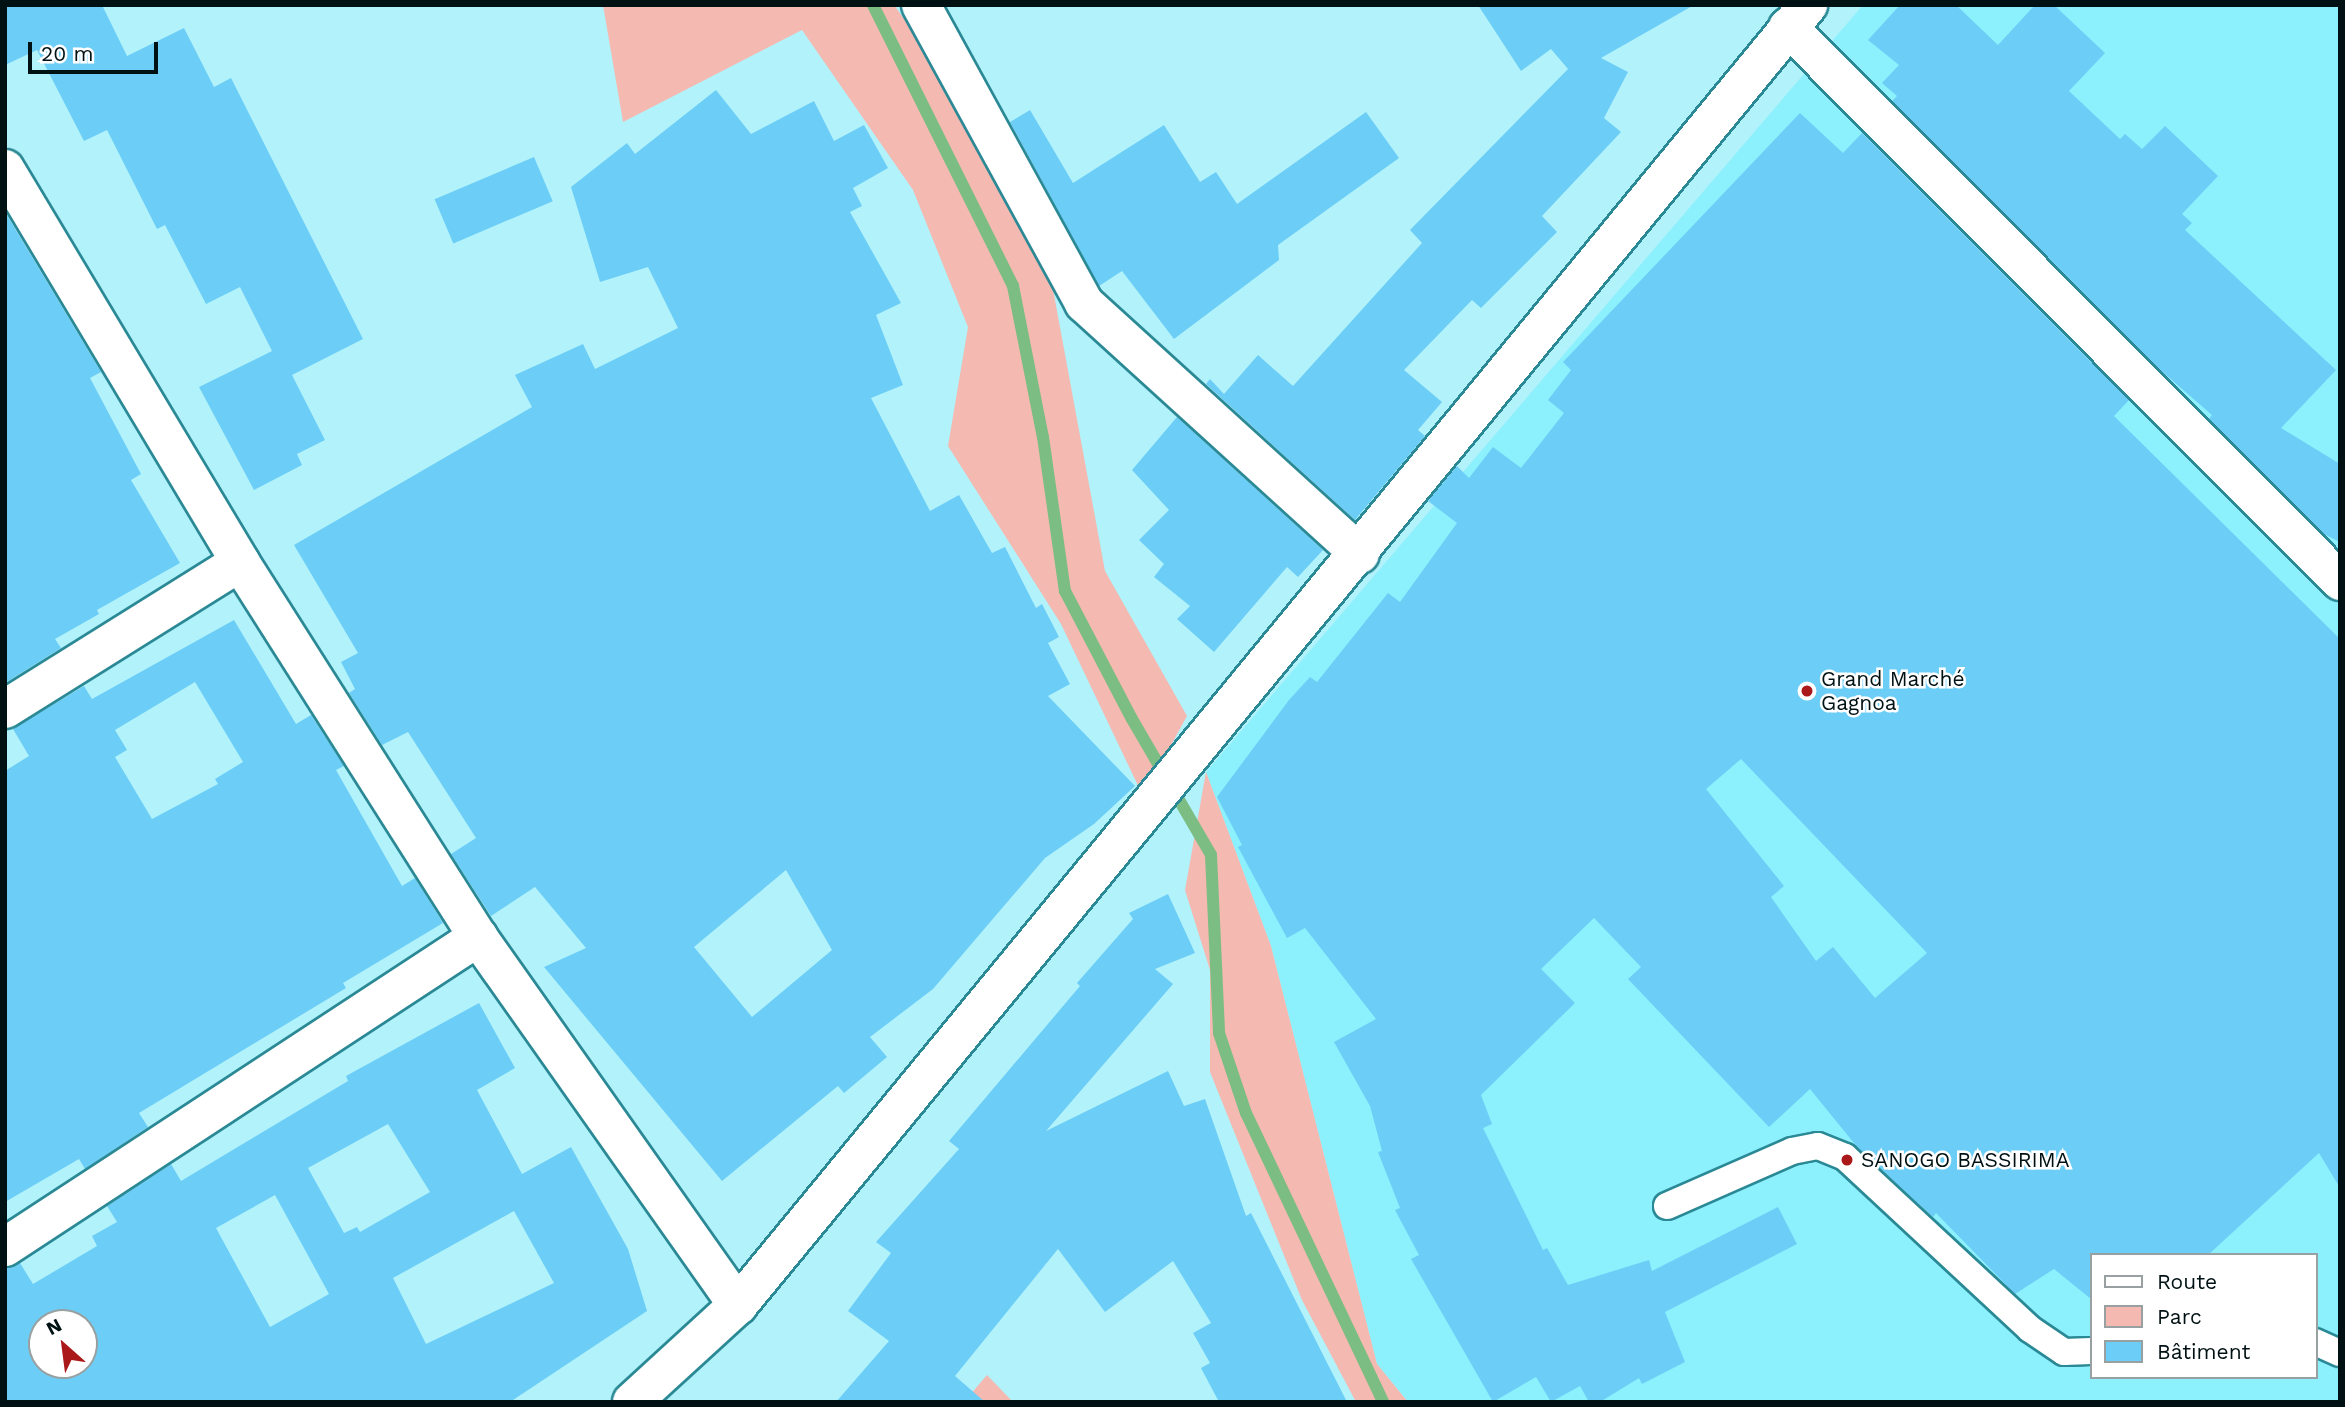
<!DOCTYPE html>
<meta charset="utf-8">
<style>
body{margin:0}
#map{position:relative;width:2345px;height:1407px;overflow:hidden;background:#b2f2fb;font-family:"Work Sans",sans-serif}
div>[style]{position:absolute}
.built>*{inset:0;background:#8df0fd}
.green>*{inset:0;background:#f4b9b1}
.stream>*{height:12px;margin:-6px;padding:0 6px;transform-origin:6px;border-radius:6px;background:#7bbd82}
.building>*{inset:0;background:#6ccef6;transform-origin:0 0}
.roads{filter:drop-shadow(2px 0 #2b8995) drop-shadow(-2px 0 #2b8995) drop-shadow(0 2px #2b8995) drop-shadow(0 -2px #2b8995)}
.lane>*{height:26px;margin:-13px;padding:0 13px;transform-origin:13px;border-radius:13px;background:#fff}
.street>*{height:38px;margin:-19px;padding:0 19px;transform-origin:19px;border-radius:19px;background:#fff}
.secondary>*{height:38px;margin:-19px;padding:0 19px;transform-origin:19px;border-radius:19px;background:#fff}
.dots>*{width:19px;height:19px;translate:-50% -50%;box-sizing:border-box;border:4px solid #fff;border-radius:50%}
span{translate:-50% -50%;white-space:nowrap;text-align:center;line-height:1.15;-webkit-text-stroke:5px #fff;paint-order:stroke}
.poi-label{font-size:21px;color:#001114}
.left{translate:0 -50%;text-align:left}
.frame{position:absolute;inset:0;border:7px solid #001114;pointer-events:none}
.legend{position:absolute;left:2090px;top:1253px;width:228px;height:126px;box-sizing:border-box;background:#fff;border:2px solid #99a0a1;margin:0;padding:9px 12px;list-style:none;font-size:21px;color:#001114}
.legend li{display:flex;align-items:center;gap:14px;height:35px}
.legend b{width:35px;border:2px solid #99a0a1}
.north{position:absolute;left:28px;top:1309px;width:70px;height:70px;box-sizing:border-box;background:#fff;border:2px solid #99a0a1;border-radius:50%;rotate:332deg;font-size:19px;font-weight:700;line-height:28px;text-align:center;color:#001114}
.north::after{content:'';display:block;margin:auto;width:24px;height:32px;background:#ab181a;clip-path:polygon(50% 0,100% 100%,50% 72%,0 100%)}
.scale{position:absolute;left:28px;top:42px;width:130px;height:32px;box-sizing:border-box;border:4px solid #001114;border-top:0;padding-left:9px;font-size:21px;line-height:24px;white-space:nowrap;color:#001114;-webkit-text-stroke:5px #fff;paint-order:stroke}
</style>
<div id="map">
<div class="built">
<i style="clip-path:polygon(evenodd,1863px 5px,2340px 5px,2340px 1402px,1408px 1402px,1377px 1364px,1271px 946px,1206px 772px,1863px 5px,2091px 1255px,2315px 1255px,2315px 1377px,2091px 1377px,2091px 1255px)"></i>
</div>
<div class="green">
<i style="clip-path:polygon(603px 5px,894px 5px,950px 82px,1050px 273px,1105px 571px,1187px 716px,1143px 796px,1061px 624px,948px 446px,968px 327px,913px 190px,802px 30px,623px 122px)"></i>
<i style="clip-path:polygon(1206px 772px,1271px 946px,1377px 1364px,1408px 1402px,1356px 1402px,1302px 1300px,1210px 1072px,1210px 970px,1185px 890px)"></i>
<i style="clip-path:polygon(987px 1375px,1013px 1402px,964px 1402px)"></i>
</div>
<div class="stream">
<i style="left:873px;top:5px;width:314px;rotate:63.5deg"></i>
<i style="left:1013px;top:286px;width:154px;rotate:78.8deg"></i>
<i style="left:1043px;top:437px;width:156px;rotate:81.9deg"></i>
<i style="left:1065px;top:591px;width:144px;rotate:62.4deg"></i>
<i style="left:1132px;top:719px;width:157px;rotate:59.8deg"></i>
<i style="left:1211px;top:855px;width:178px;rotate:87.4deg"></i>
<i style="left:1219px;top:1033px;width:84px;rotate:71.4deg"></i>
<i style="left:1246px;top:1113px;width:320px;rotate:64.6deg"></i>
</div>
<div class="building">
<i style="clip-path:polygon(5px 5px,102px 5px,127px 56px,184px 28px,214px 87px,231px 78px,363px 339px,292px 375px,325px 440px,297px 454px,302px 465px,254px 490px,199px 387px,272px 351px,240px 287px,206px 304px,165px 225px,157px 229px,107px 130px,84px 141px,37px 50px,5px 65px)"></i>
<i style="clip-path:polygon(1478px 5px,1694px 5px,1601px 58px,1628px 72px,1604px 118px,1621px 132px,1542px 216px,1557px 232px,1481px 308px,1472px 300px,1404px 370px,1442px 402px,1418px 430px,1425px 436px,1355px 520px,1206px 384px,1210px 379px,1224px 394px,1258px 355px,1293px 386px,1422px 243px,1410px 230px,1568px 69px,1551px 49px,1521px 71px)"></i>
<i style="clip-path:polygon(1900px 5px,1956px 5px,1998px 45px,2035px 5px,2054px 5px,2105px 53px,2069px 91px,2120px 139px,2125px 134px,2142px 149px,2165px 126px,2218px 176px,2182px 214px,2192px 223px,2185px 230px,2336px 370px,2281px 428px,2340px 464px,2340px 542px,2324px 534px,2209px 419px,2212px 415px,2158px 368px,1892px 101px,1897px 96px,1882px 83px,1899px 65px,1868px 40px)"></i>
<i style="clip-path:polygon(evenodd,716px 90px,751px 134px,814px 101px,834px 141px,864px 125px,888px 168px,853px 188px,862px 206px,850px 212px,901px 303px,876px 315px,903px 385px,871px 398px,930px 511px,959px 495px,992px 553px,1005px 547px,1036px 608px,1042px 604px,1059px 637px,1048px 643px,1070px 684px,1048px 696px,1135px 786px,1094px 824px,1045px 858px,933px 989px,870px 1037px,887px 1057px,844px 1093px,838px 1086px,722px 1181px,544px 967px,586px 948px,535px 887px,491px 916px,451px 854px,476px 838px,408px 732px,382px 745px,349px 693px,355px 689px,341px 662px,358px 653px,294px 545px,532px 407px,515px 375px,583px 344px,595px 369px,678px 328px,648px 267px,600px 282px,571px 187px,627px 143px,635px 154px,716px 90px,786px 870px,832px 950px,752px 1017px,694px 947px,786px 870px)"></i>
<i style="clip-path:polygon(1030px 110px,1073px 183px,1164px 125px,1200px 182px,1216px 172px,1237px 204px,1366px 112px,1399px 158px,1278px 245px,1279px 260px,1174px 339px,1122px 271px,1099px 286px,1010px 122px)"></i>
<i style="clip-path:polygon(evenodd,1800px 113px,1843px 153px,1862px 133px,2129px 400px,2114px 416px,2340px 639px,2340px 1188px,2319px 1153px,2208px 1255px,2091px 1255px,2091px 1299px,2054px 1269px,2015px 1294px,1936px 1213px,1933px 1217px,1858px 1148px,1810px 1089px,1769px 1127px,1628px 979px,1641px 967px,1594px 918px,1541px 969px,1575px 1003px,1481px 1095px,1492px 1124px,1483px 1128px,1543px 1250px,1547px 1248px,1568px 1285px,1649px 1260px,1652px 1271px,1778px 1207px,1797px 1244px,1665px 1312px,1685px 1362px,1642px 1384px,1639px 1378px,1600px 1402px,1589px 1402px,1580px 1386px,1551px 1402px,1536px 1377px,1493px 1402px,1411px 1259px,1419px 1255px,1395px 1210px,1400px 1208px,1378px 1152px,1382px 1151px,1370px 1106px,1334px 1042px,1376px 1019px,1305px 928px,1287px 938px,1238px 847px,1242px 845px,1217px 797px,1289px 700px,1310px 677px,1317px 682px,1388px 593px,1400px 602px,1457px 523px,1428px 501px,1457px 466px,1469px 478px,1493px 447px,1521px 468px,1564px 413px,1548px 400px,1571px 370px,1563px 362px,1800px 113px,1741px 759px,1927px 953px,1875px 998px,1833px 947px,1816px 961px,1771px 897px,1784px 886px,1706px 789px,1741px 759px)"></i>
<i style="left:534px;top:157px;width:48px;height:108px;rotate:67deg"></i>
<i style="clip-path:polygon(5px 212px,101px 372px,90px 378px,141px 474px,131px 480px,180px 563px,97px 610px,99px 614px,55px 639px,61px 648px,5px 683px)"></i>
<i style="clip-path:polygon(1177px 417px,1323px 550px,1298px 577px,1287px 567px,1214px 652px,1177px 619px,1190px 606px,1154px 577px,1164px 564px,1139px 540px,1169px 510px,1132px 470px)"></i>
<i style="clip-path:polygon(evenodd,234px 620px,296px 724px,311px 715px,344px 766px,336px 770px,402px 886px,415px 878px,443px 923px,343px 983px,346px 988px,139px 1113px,148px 1127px,85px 1169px,79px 1159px,5px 1202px,5px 771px,29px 756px,13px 729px,84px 686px,92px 699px,234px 620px,195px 682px,243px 762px,215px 779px,218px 784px,152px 819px,115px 757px,127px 750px,115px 730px,195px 682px)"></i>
<i style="clip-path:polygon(1168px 894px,1195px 953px,1155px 969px,1173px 984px,1046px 1131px,1168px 1071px,1184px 1106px,1205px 1099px,1246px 1216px,1251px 1213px,1347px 1402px,1219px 1402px,1201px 1368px,1210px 1363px,1193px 1333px,1211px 1323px,1173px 1261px,1105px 1312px,1058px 1249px,955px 1376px,985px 1402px,836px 1402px,889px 1341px,848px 1311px,891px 1253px,876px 1242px,959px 1149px,949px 1141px,1080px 986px,1077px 983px,1133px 919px,1129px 913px)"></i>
<i style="clip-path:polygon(evenodd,479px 1003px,515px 1068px,477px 1090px,522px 1174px,571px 1147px,628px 1249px,647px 1311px,510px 1402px,5px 1402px,5px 1269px,20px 1263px,33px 1284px,97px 1246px,92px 1236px,117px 1222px,107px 1206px,171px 1164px,181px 1181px,348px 1081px,346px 1076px,479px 1003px,388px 1124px,430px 1192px,360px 1232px,357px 1227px,344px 1233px,308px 1168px,388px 1124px,479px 1003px,275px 1195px,329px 1294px,270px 1327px,216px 1228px,275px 1195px,479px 1003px,514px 1211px,554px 1283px,426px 1344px,393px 1278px,514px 1211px,479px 1003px,42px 1323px,84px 1323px,84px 1365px,42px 1365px,42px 1323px)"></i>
</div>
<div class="roads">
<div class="lane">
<i style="left:1667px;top:1206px;width:137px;rotate:-23.7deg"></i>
<i style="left:1792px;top:1151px;width:26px;rotate:-11deg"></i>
<i style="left:1818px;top:1146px;width:29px;rotate:22deg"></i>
<i style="left:1845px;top:1157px;width:253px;rotate:42.9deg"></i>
<i style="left:2030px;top:1329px;width:41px;rotate:34.1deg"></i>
<i style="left:2064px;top:1352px;width:27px;rotate:-2deg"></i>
<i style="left:2315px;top:1342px;width:27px;rotate:24deg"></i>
</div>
<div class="street">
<i style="left:921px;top:5px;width:340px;rotate:61.3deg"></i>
<i style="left:1084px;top:303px;width:373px;rotate:42.3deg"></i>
<i style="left:1788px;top:27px;width:782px;rotate:45.1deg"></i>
<i style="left:5px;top:169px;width:458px;rotate:59.1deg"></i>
<i style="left:240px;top:562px;width:444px;rotate:57.6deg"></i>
<i style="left:478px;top:937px;width:451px;rotate:54.8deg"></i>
<i style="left:5px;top:709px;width:277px;rotate:-32deg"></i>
<i style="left:5px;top:1247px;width:566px;rotate:-33.24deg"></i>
</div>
<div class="secondary">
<i style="left:632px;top:1402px;width:144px;rotate:-42.5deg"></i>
<i style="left:738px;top:1305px;width:1684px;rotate:-50.54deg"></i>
</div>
</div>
<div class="dots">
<i style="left:1807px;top:691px;background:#ab181a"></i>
<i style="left:1847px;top:1160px;background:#ab181a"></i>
</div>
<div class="poi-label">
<span class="left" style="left:1821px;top:691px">Grand Marché<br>Gagnoa</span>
<span class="left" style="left:1861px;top:1160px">SANOGO BASSIRIMA</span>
</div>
<div class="frame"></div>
<ul class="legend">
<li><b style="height:9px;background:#fff"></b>Route</li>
<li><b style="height:19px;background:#f4b9b1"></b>Parc</li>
<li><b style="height:19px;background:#6ccef6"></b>Bâtiment</li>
</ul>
<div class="north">N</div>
<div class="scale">20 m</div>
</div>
